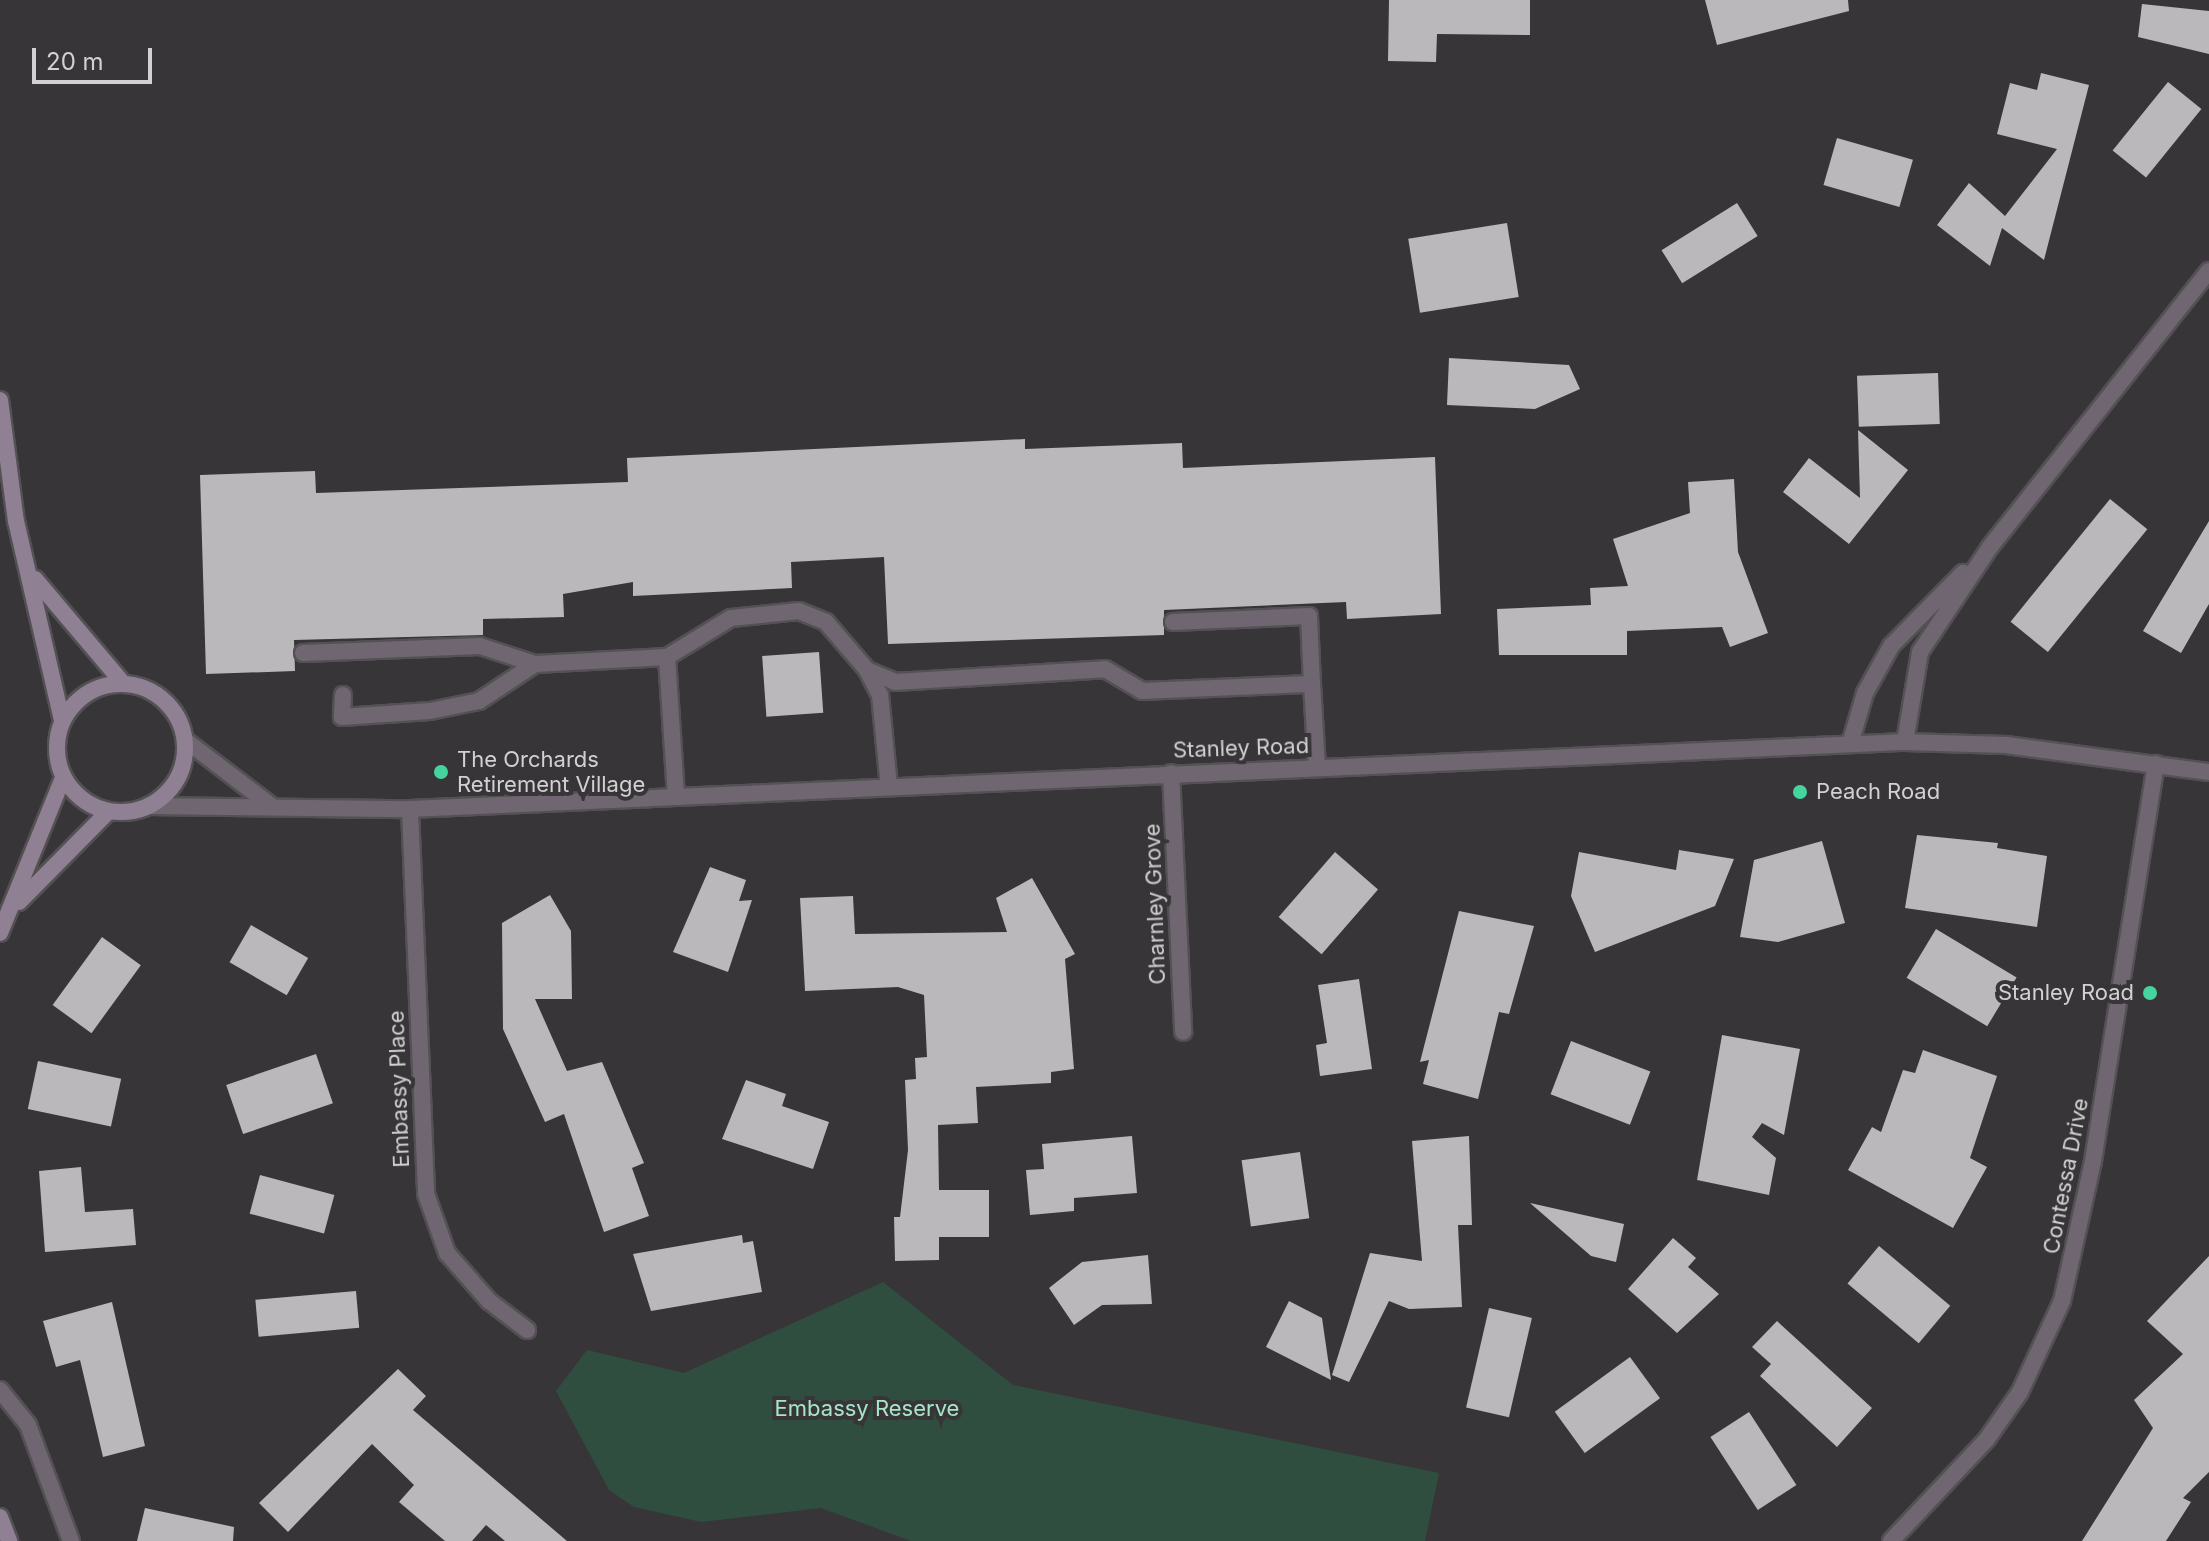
<!DOCTYPE html>
<style>
body{margin:0}
#map{position:relative;width:2209px;height:1541px;overflow:hidden;background:#373537;font-family:Inter,sans-serif}
div>[style]{position:absolute}
.green>*{inset:0;background:#304e40}
.building>*{inset:0;background:#bab8bb;transform-origin:0 0}
.roads{filter:drop-shadow(2px 0 #535153) drop-shadow(-2px 0 #535153) drop-shadow(0 2px #535153) drop-shadow(0 -2px #535153)}
.service>*{height:16px;margin:-8px;padding:0 8px;transform-origin:8px;border-radius:8px;background:#6f6672}
.minor>*{height:16px;margin:-8px;padding:0 8px;transform-origin:8px;border-radius:8px;background:#6f6672}
.tertiary>*{height:16px;margin:-8px;padding:0 8px;transform-origin:8px;border-radius:8px;background:#6f6672}
.secondary>*{height:16px;margin:-8px;padding:0 8px;transform-origin:8px;border-radius:8px;background:#8f8093}
.secondary>.ring{margin:-8px;padding:0;box-sizing:content-box;background:none;border:16px solid #8f8093;border-radius:50%}
.dots>*{width:22px;height:22px;translate:-50% -50%;box-sizing:border-box;border:4px solid #373537;border-radius:50%}
span{translate:-50% -50%;white-space:nowrap;text-align:center;line-height:1.15;-webkit-text-stroke:8px #373537;paint-order:stroke}
.street-label{font-size:22px;color:#d2d0d2}
.poi-label{font-size:22px;color:#d2d0d2}
.left{translate:0 -50%;text-align:left}
.right{translate:-100% -50%;text-align:right}
.park-label{font-size:22px;color:#a5e6c7}
.scale{position:absolute;left:32px;top:48px;width:120px;height:36px;box-sizing:border-box;border:4px solid #d2d0d2;border-top:0;padding-left:10px;font-size:24px;line-height:28px;white-space:nowrap;color:#d2d0d2;-webkit-text-stroke:6px #373537;paint-order:stroke}
</style>
<div id="map">
<div class="green">
<i style="clip-path:polygon(883px 1282px,1013px 1385px,1439px 1473px,1425px 1541px,911px 1541px,821px 1508px,701px 1522px,634px 1507px,609px 1490px,556px 1391px,587px 1350px,684px 1373px)"></i>
</div>
<div class="building">
<i style="clip-path:polygon(1389px 0,1530px 0,1530px 35px,1437px 34px,1436px 62px,1388px 61px)"></i>
<i style="clip-path:polygon(1705px 0,1848px 0,1849px 11px,1717px 45px)"></i>
<i style="clip-path:polygon(2142px 4px,2209px 11px,2209px 54px,2138px 37px)"></i>
<i style="clip-path:polygon(2041px 73px,2089px 85px,2044px 260px,2002px 228px,1990px 266px,1937px 225px,1969px 183px,2005px 216px,2057px 149px,1997px 134px,2010px 83px,2037px 90px)"></i>
<i style="left:2168px;top:82px;width:43px;height:88px;rotate:39deg"></i>
<i style="left:1837px;top:138px;width:79px;height:49px;rotate:16deg"></i>
<i style="left:1737px;top:203px;width:39px;height:89px;rotate:58deg"></i>
<i style="left:1507px;top:223px;width:75px;height:100px;rotate:81deg"></i>
<i style="clip-path:polygon(1449px 358px,1569px 365px,1580px 389px,1535px 409px,1447px 405px)"></i>
<i style="left:1938px;top:373px;width:51px;height:81px;rotate:88deg"></i>
<i style="clip-path:polygon(1858px 430px,1908px 470px,1849px 544px,1783px 492px,1809px 458px,1860px 498px)"></i>
<i style="clip-path:polygon(1025px 439px,1025px 449px,1182px 443px,1183px 468px,1435px 457px,1441px 614px,1347px 619px,1346px 602px,1164px 610px,1164px 635px,888px 644px,884px 557px,791px 562px,792px 588px,633px 596px,633px 582px,563px 594px,564px 617px,483px 619px,483px 635px,294px 640px,295px 671px,206px 674px,200px 475px,315px 471px,316px 493px,628px 482px,627px 458px)"></i>
<i style="clip-path:polygon(1734px 479px,1738px 552px,1768px 633px,1730px 647px,1722px 627px,1627px 631px,1627px 655px,1499px 655px,1497px 609px,1591px 605px,1590px 588px,1628px 586px,1613px 539px,1690px 513px,1688px 482px)"></i>
<i style="left:2110px;top:499px;width:48px;height:158px;rotate:39deg"></i>
<i style="clip-path:polygon(2209px 521px,2209px 604px,2181px 653px,2143px 631px)"></i>
<i style="left:819px;top:652px;width:61px;height:57px;rotate:86deg"></i>
<i style="clip-path:polygon(1917px 835px,1998px 843px,1997px 848px,2047px 856px,2037px 927px,1905px 908px)"></i>
<i style="clip-path:polygon(1822px 841px,1845px 923px,1778px 942px,1740px 937px,1754px 860px)"></i>
<i style="clip-path:polygon(1679px 850px,1734px 859px,1715px 906px,1595px 952px,1571px 896px,1579px 852px,1676px 870px)"></i>
<i style="left:1335px;top:852px;width:57px;height:86px;rotate:41deg"></i>
<i style="clip-path:polygon(710px 867px,746px 880px,739px 901px,752px 900px,728px 972px,673px 952px)"></i>
<i style="clip-path:polygon(1032px 878px,1075px 954px,1065px 959px,1074px 1069px,1051px 1072px,1051px 1083px,976px 1087px,978px 1123px,938px 1125px,939px 1190px,989px 1190px,989px 1237px,939px 1237px,939px 1260px,895px 1261px,894px 1217px,900px 1217px,908px 1150px,905px 1080px,916px 1079px,915px 1058px,927px 1057px,924px 995px,898px 987px,805px 991px,800px 898px,853px 896px,855px 934px,1007px 932px,996px 898px)"></i>
<i style="clip-path:polygon(550px 895px,571px 931px,572px 999px,535px 999px,567px 1071px,602px 1062px,644px 1163px,632px 1168px,649px 1216px,604px 1232px,564px 1114px,545px 1122px,503px 1029px,502px 923px)"></i>
<i style="clip-path:polygon(1459px 911px,1534px 926px,1509px 1014px,1499px 1012px,1478px 1099px,1423px 1084px,1429px 1060px,1420px 1062px)"></i>
<i style="left:251px;top:925px;width:66px;height:43px;rotate:30deg"></i>
<i style="left:1936px;top:929px;width:94px;height:57px;rotate:31deg"></i>
<i style="left:102px;top:937px;width:48px;height:84px;rotate:36deg"></i>
<i style="clip-path:polygon(1359px 979px,1372px 1069px,1320px 1076px,1316px 1045px,1327px 1043px,1318px 985px)"></i>
<i style="clip-path:polygon(1722px 1035px,1800px 1049px,1784px 1135px,1762px 1123px,1752px 1137px,1776px 1158px,1769px 1195px,1697px 1180px)"></i>
<i style="left:1571px;top:1041px;width:85px;height:57px;rotate:21deg"></i>
<i style="clip-path:polygon(1923px 1050px,1997px 1076px,1970px 1158px,1987px 1167px,1953px 1228px,1848px 1170px,1872px 1127px,1881px 1132px,1903px 1070px,1915px 1073px)"></i>
<i style="left:316px;top:1054px;width:52px;height:95px;rotate:71deg"></i>
<i style="left:38px;top:1061px;width:85px;height:49px;rotate:12deg"></i>
<i style="clip-path:polygon(746px 1080px,786px 1094px,782px 1106px,829px 1122px,813px 1169px,722px 1139px)"></i>
<i style="clip-path:polygon(1132px 1136px,1137px 1193px,1074px 1198px,1074px 1211px,1030px 1215px,1026px 1170px,1044px 1169px,1042px 1144px)"></i>
<i style="clip-path:polygon(1469px 1136px,1472px 1225px,1458px 1225px,1462px 1307px,1409px 1309px,1389px 1301px,1349px 1382px,1332px 1375px,1370px 1253px,1422px 1261px,1412px 1141px)"></i>
<i style="left:1300px;top:1152px;width:67px;height:59px;rotate:82deg"></i>
<i style="clip-path:polygon(81px 1167px,85px 1212px,133px 1209px,136px 1245px,45px 1252px,39px 1171px)"></i>
<i style="left:260px;top:1175px;width:77px;height:40px;rotate:15deg"></i>
<i style="clip-path:polygon(1530px 1203px,1624px 1224px,1616px 1262px,1591px 1256px)"></i>
<i style="clip-path:polygon(742px 1235px,743px 1243px,753px 1241px,762px 1292px,651px 1311px,633px 1254px)"></i>
<i style="clip-path:polygon(1673px 1238px,1696px 1258px,1688px 1267px,1719px 1294px,1677px 1333px,1628px 1289px)"></i>
<i style="left:1879px;top:1246px;width:93px;height:49px;rotate:40deg"></i>
<i style="clip-path:polygon(1148px 1255px,1152px 1304px,1102px 1305px,1074px 1325px,1049px 1288px,1082px 1262px)"></i>
<i style="clip-path:polygon(2209px 1256px,2209px 1472px,2183px 1498px,2191px 1502px,2166px 1541px,2082px 1541px,2153px 1428px,2134px 1400px,2183px 1354px,2147px 1321px)"></i>
<i style="left:356px;top:1291px;width:37px;height:101px;rotate:85deg"></i>
<i style="clip-path:polygon(1289px 1301px,1322px 1318px,1331px 1380px,1266px 1347px)"></i>
<i style="clip-path:polygon(112px 1302px,145px 1446px,103px 1457px,80px 1360px,56px 1367px,43px 1321px)"></i>
<i style="left:1489px;top:1308px;width:44px;height:102px;rotate:13deg"></i>
<i style="clip-path:polygon(1777px 1321px,1872px 1408px,1837px 1447px,1760px 1376px,1771px 1364px,1752px 1347px)"></i>
<i style="left:1630px;top:1357px;width:51px;height:93px;rotate:54deg"></i>
<i style="clip-path:polygon(398px 1369px,426px 1396px,413px 1410px,567px 1541px,505px 1541px,486px 1525px,472px 1541px,445px 1541px,399px 1502px,414px 1485px,372px 1444px,288px 1532px,259px 1503px)"></i>
<i style="left:1749px;top:1412px;width:87px;height:46px;rotate:57deg"></i>
<i style="clip-path:polygon(145px 1508px,234px 1527px,233px 1541px,137px 1541px)"></i>
</div>
<div class="roads">
<div class="service">
<i style="left:1173px;top:622px;width:136px;rotate:-2.5deg"></i>
<i style="left:1309px;top:616px;width:68px;rotate:87.5deg"></i>
<i style="left:303px;top:653px;width:177px;rotate:-2.3deg"></i>
<i style="left:480px;top:646px;width:58px;rotate:18.1deg"></i>
<i style="left:535px;top:664px;width:132px;rotate:-3deg"></i>
<i style="left:667px;top:657px;width:75px;rotate:-31.4deg"></i>
<i style="left:731px;top:618px;width:68px;rotate:-5.9deg"></i>
<i style="left:799px;top:611px;width:29px;rotate:22deg"></i>
<i style="left:826px;top:622px;width:63px;rotate:49.5deg"></i>
<i style="left:867px;top:670px;width:30px;rotate:23deg"></i>
<i style="left:895px;top:682px;width:210px;rotate:-3.5deg"></i>
<i style="left:1105px;top:669px;width:43px;rotate:30.7deg"></i>
<i style="left:1142px;top:691px;width:170px;rotate:-2.4deg"></i>
<i style="left:1312px;top:684px;width:83px;rotate:86.6deg"></i>
<i style="left:667px;top:657px;width:140px;rotate:86.3deg"></i>
<i style="left:867px;top:670px;width:28px;rotate:63deg"></i>
<i style="left:880px;top:695px;width:91px;rotate:84.4deg"></i>
<i style="left:343px;top:695px;width:22px;rotate:93deg"></i>
<i style="left:342px;top:717px;width:88px;rotate:-3.9deg"></i>
<i style="left:430px;top:711px;width:50px;rotate:-11.5deg"></i>
<i style="left:479px;top:701px;width:67px;rotate:-33.5deg"></i>
<i style="left:0;top:1390px;width:45px;rotate:51.3deg"></i>
<i style="left:28px;top:1425px;width:124px;rotate:69.7deg"></i>
</div>
<div class="minor">
<i style="left:1905px;top:742px;width:91px;rotate:-80.5deg"></i>
<i style="left:1920px;top:652px;width:126px;rotate:-56.3deg"></i>
<i style="left:1990px;top:547px;width:352px;rotate:-51.6deg"></i>
<i style="left:1850px;top:744px;width:53px;rotate:-73.6deg"></i>
<i style="left:1865px;top:693px;width:54px;rotate:-61deg"></i>
<i style="left:1891px;top:646px;width:103px;rotate:-45.4deg"></i>
<i style="left:1171px;top:773px;width:259px;rotate:87.3deg"></i>
<i style="left:410px;top:809px;width:385px;rotate:87.6deg"></i>
<i style="left:426px;top:1194px;width:63px;rotate:70.4deg"></i>
<i style="left:447px;top:1253px;width:64px;rotate:48.8deg"></i>
<i style="left:489px;top:1301px;width:48px;rotate:37.3deg"></i>
<i style="left:1891px;top:1541px;width:140px;rotate:-46.7deg"></i>
<i style="left:1987px;top:1439px;width:57px;rotate:-54.9deg"></i>
<i style="left:2020px;top:1392px;width:100px;rotate:-65.2deg"></i>
<i style="left:2062px;top:1301px;width:143px;rotate:-77.5deg"></i>
<i style="left:2093px;top:1161px;width:402px;rotate:-81deg"></i>
</div>
<div class="tertiary">
<i style="left:185px;top:740px;width:111px;rotate:37.3deg"></i>
<i style="left:148px;top:806px;width:262px;rotate:0.7deg"></i>
<i style="left:410px;top:809px;width:1497px;rotate:-2.57deg"></i>
<i style="left:1905px;top:742px;width:101px;rotate:1.7deg"></i>
<i style="left:2006px;top:745px;width:205px;rotate:7.6deg"></i>
</div>
<div class="secondary">
<i style="left:0;top:400px;width:122px;rotate:82.5deg"></i>
<i style="left:16px;top:521px;width:204px;rotate:77deg"></i>
<i style="left:35px;top:579px;width:136px;rotate:49.8deg"></i>
<i class="ring" style="left:57px;top:684px;width:112px;height:112px"></i>
<i style="left:19px;top:902px;width:127px;rotate:-45.3deg"></i>
<i style="left:0;top:933px;width:167px;rotate:-67.9deg"></i>
<i style="left:0;top:1517px;width:26px;rotate:69deg"></i>
</div>
</div>
<div class="dots">
<i style="left:441px;top:772px;background:#46d49e"></i>
<i style="left:1800px;top:792px;background:#46d49e"></i>
<i style="left:2150px;top:993px;background:#46d49e"></i>
</div>
<div class="street-label">
<span style="left:1241px;top:748px;rotate:-2deg">Stanley Road</span>
<span style="left:1155px;top:904px;rotate:-92deg">Charnley Grove</span>
<span style="left:399px;top:1089px;rotate:-92deg">Embassy Place</span>
<span style="left:2066px;top:1176px;rotate:-79deg">Contessa Drive</span>
</div>
<div class="poi-label">
<span class="left" style="left:457px;top:772px">The Orchards<br>Retirement Village</span>
<span class="left" style="left:1816px;top:792px">Peach Road</span>
<span class="right" style="left:2134px;top:993px">Stanley Road</span>
</div>
<div class="park-label">
<span style="left:867px;top:1409px">Embassy Reserve</span>
</div>
<div class="scale">20 m</div>
</div>
